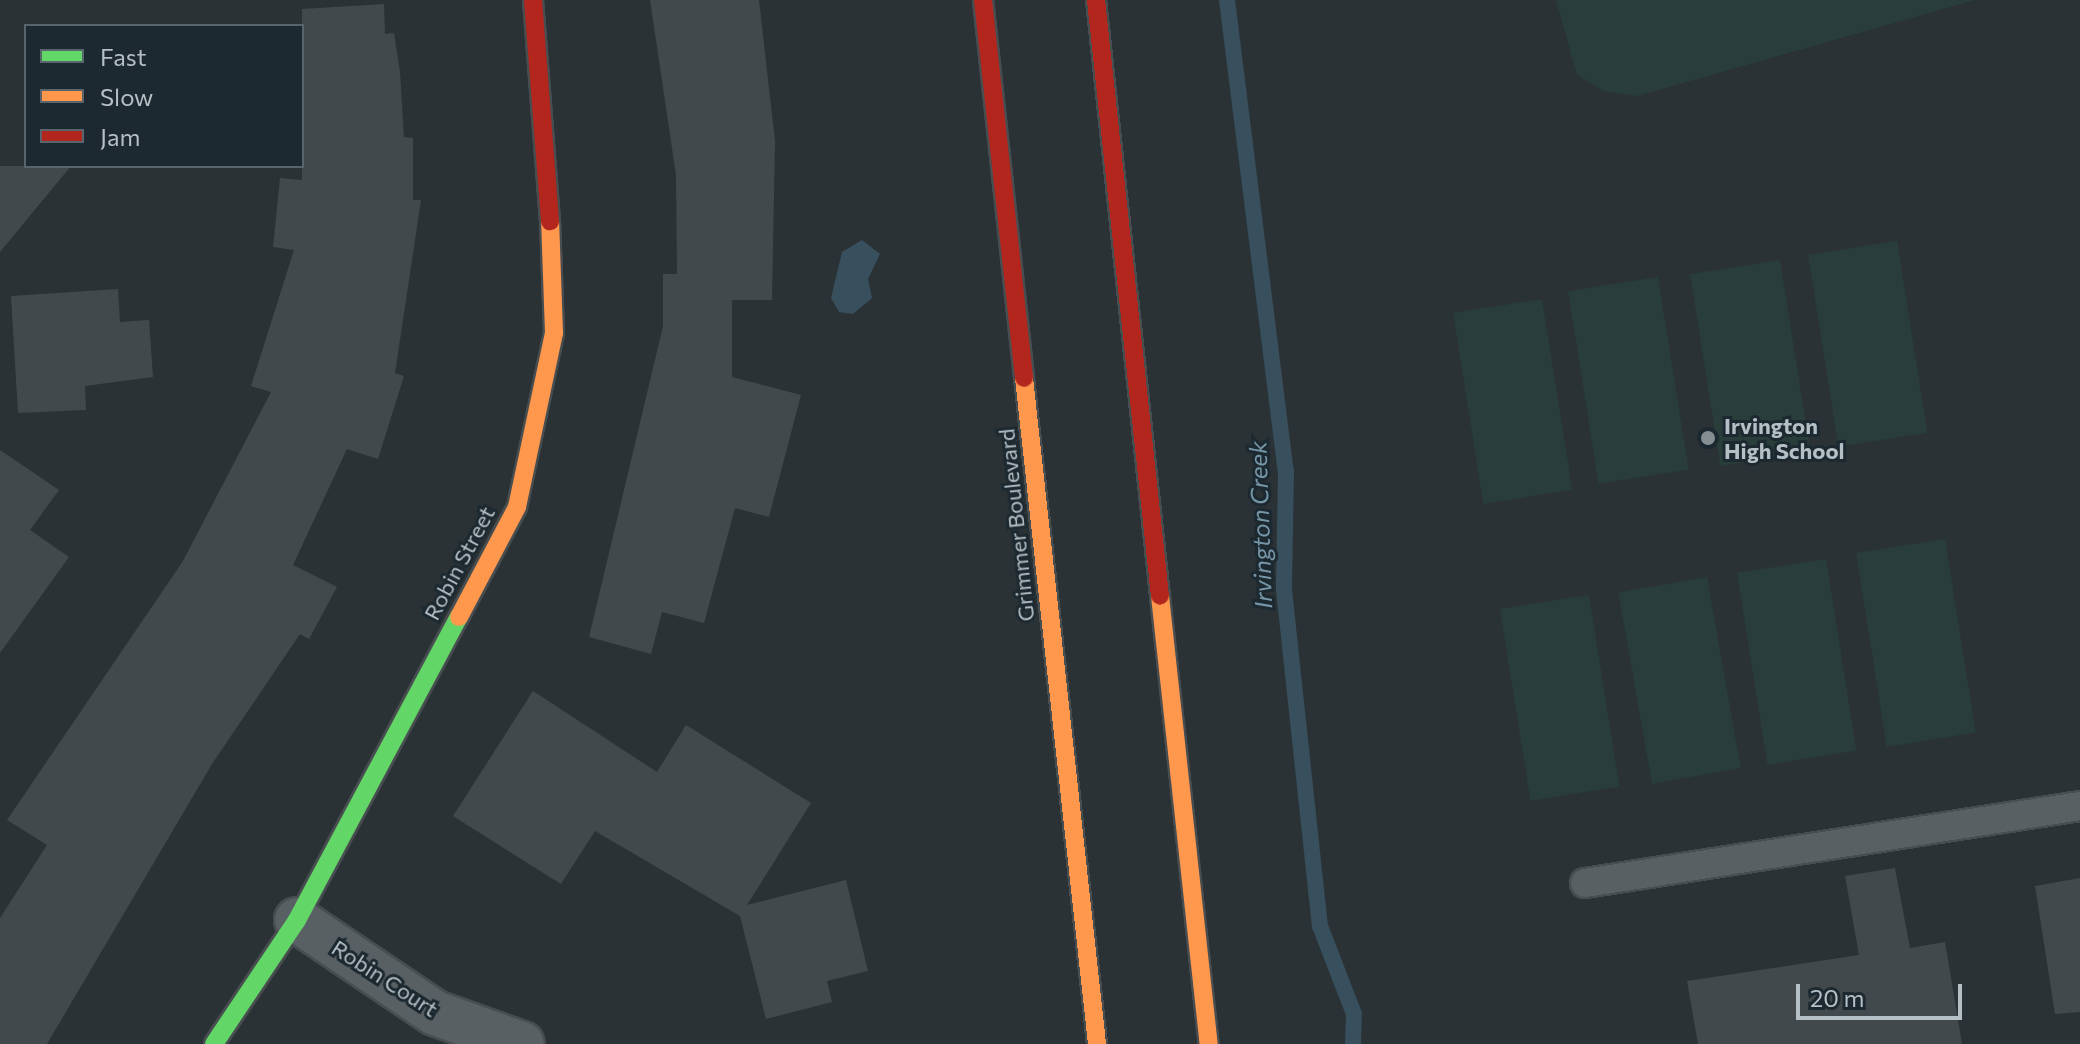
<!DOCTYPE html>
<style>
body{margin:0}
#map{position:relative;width:2080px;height:1044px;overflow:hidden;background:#2a3235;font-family:Commissioner,sans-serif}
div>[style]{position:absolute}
.green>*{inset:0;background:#293e3a;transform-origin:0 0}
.water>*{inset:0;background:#384f5d}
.stream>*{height:16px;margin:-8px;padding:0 8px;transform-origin:8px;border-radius:8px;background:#384f5d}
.building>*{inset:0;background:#42494c}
.roads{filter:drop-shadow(2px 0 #484d50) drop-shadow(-2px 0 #484d50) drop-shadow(0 2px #484d50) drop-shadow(0 -2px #484d50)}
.lane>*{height:28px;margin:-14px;padding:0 14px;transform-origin:14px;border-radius:14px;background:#596064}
.street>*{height:44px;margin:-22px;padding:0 22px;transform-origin:22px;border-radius:22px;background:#596064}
.fast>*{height:18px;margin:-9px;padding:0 9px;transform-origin:9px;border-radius:9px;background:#63d668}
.slow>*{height:18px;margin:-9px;padding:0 9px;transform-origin:9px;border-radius:9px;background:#ff974d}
.jam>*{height:18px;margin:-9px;padding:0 9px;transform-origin:9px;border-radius:9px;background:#b3261e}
.dots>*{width:22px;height:22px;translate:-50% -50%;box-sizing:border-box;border:4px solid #1d2930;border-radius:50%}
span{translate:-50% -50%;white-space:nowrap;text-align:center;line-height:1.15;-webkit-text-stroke:6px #1d2930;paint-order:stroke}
.poi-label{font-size:22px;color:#b4bfc6;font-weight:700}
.left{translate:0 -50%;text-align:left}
.street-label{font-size:22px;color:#b4bfc6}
.water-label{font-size:24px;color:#7696a8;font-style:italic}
.legend{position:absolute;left:24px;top:24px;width:280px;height:144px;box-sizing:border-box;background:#1d2930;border:2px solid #59656c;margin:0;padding:10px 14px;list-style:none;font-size:24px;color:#b4bfc6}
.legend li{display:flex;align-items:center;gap:16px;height:40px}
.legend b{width:40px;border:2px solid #59656c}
.scale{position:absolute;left:1796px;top:984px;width:166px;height:36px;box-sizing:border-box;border:4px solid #b4bfc6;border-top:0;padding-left:10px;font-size:24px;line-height:28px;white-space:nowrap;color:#b4bfc6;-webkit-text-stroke:6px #1d2930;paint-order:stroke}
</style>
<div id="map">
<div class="green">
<i style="clip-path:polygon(1556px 0,1975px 0,1637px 96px,1603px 91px,1577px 75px)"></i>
<i style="left:1897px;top:241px;width:194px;height:90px;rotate:81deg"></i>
<i style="left:1780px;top:260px;width:194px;height:91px;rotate:81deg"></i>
<i style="left:1658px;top:277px;width:195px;height:91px;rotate:81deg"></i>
<i style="left:1542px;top:299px;width:193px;height:90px;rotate:81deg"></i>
<i style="left:1945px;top:539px;width:196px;height:90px;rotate:81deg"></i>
<i style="left:1826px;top:559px;width:194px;height:90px;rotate:81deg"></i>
<i style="left:1707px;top:577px;width:194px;height:90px;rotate:80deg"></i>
<i style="left:1589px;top:595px;width:194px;height:90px;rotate:81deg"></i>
</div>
<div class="water">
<i style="clip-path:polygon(862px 240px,880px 254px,868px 279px,872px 298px,853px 314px,839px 312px,831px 298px,842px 252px)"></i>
</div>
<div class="stream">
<i style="left:1227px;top:0;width:475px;rotate:82.9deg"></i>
<i style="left:1286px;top:471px;width:119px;rotate:91deg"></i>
<i style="left:1284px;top:590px;width:338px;rotate:83.9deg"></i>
<i style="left:1320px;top:926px;width:94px;rotate:68.9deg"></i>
<i style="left:1354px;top:1014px;width:30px;rotate:92deg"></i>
</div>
<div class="building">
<i style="clip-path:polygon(650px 0,759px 0,775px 141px,772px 300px,732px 300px,732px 377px,801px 395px,769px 517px,735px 508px,704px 623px,662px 612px,651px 654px,589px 637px,663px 326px,663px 274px,677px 274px,676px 175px)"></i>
<i style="clip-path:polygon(384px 4px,385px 34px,394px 33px,400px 72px,404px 137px,413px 138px,413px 200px,421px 200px,395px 373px,404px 376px,378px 459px,347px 449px,293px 565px,337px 587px,309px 639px,300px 634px,212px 764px,47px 1044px,0 1044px,0 918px,47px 845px,7px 820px,183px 561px,271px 392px,251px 386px,294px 250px,273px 247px,280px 178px,302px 180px,302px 9px)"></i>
<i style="clip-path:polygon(0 166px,71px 166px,0 252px)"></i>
<i style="clip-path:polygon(118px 289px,120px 322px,149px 320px,153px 377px,85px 386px,86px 410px,18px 413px,11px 296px)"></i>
<i style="clip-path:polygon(0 450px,59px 490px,30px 530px,69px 557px,0 653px)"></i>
<i style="clip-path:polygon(533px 691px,657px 772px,686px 725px,811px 803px,747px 905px,846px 880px,868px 971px,827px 981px,832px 1002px,766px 1019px,740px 916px,595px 831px,561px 884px,453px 816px)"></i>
<i style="clip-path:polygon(1895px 868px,1910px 948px,1945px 942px,1962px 1044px,1698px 1044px,1687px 981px,1859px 955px,1845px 876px)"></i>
<i style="clip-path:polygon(2080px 878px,2080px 1012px,2055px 1014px,2035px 886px)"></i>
</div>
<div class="roads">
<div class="lane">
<i style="left:1585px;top:883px;width:501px;rotate:-8.84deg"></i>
</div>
<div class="street">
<i style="left:297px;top:920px;width:166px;rotate:34deg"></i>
<i style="left:435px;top:1013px;width:92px;rotate:19.6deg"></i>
</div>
<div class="fast">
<i style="left:214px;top:1044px;width:149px;rotate:-56.2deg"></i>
<i style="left:297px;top:920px;width:344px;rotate:-61.9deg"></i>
</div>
<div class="slow">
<i style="left:1024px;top:378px;width:670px;rotate:83.74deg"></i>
<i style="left:1160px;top:596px;width:451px;rotate:83.8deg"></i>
<i style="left:459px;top:617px;width:124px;rotate:-62.2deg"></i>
<i style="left:517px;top:507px;width:178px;rotate:-78deg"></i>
<i style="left:554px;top:333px;width:112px;rotate:-92deg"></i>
</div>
<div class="jam">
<i style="left:533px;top:0;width:222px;rotate:85.6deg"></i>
<i style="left:983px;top:0;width:380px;rotate:83.8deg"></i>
<i style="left:1096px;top:0;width:599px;rotate:83.87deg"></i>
</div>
</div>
<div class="dots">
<i style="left:1708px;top:438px;background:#848e93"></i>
</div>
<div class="poi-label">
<span class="left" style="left:1724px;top:438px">Irvington<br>High School</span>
</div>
<div class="street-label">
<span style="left:1016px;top:525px;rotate:-96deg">Grimmer Boulevard</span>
<span style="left:459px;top:563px;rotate:-62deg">Robin Street</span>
<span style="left:385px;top:978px;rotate:33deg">Robin Court</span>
</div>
<div class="water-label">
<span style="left:1260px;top:525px;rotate:-92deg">Irvington Creek</span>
</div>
<ul class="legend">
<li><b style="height:10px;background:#63d668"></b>Fast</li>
<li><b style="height:10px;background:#ff974d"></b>Slow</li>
<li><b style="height:10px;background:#b3261e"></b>Jam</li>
</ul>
<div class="scale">20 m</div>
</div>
